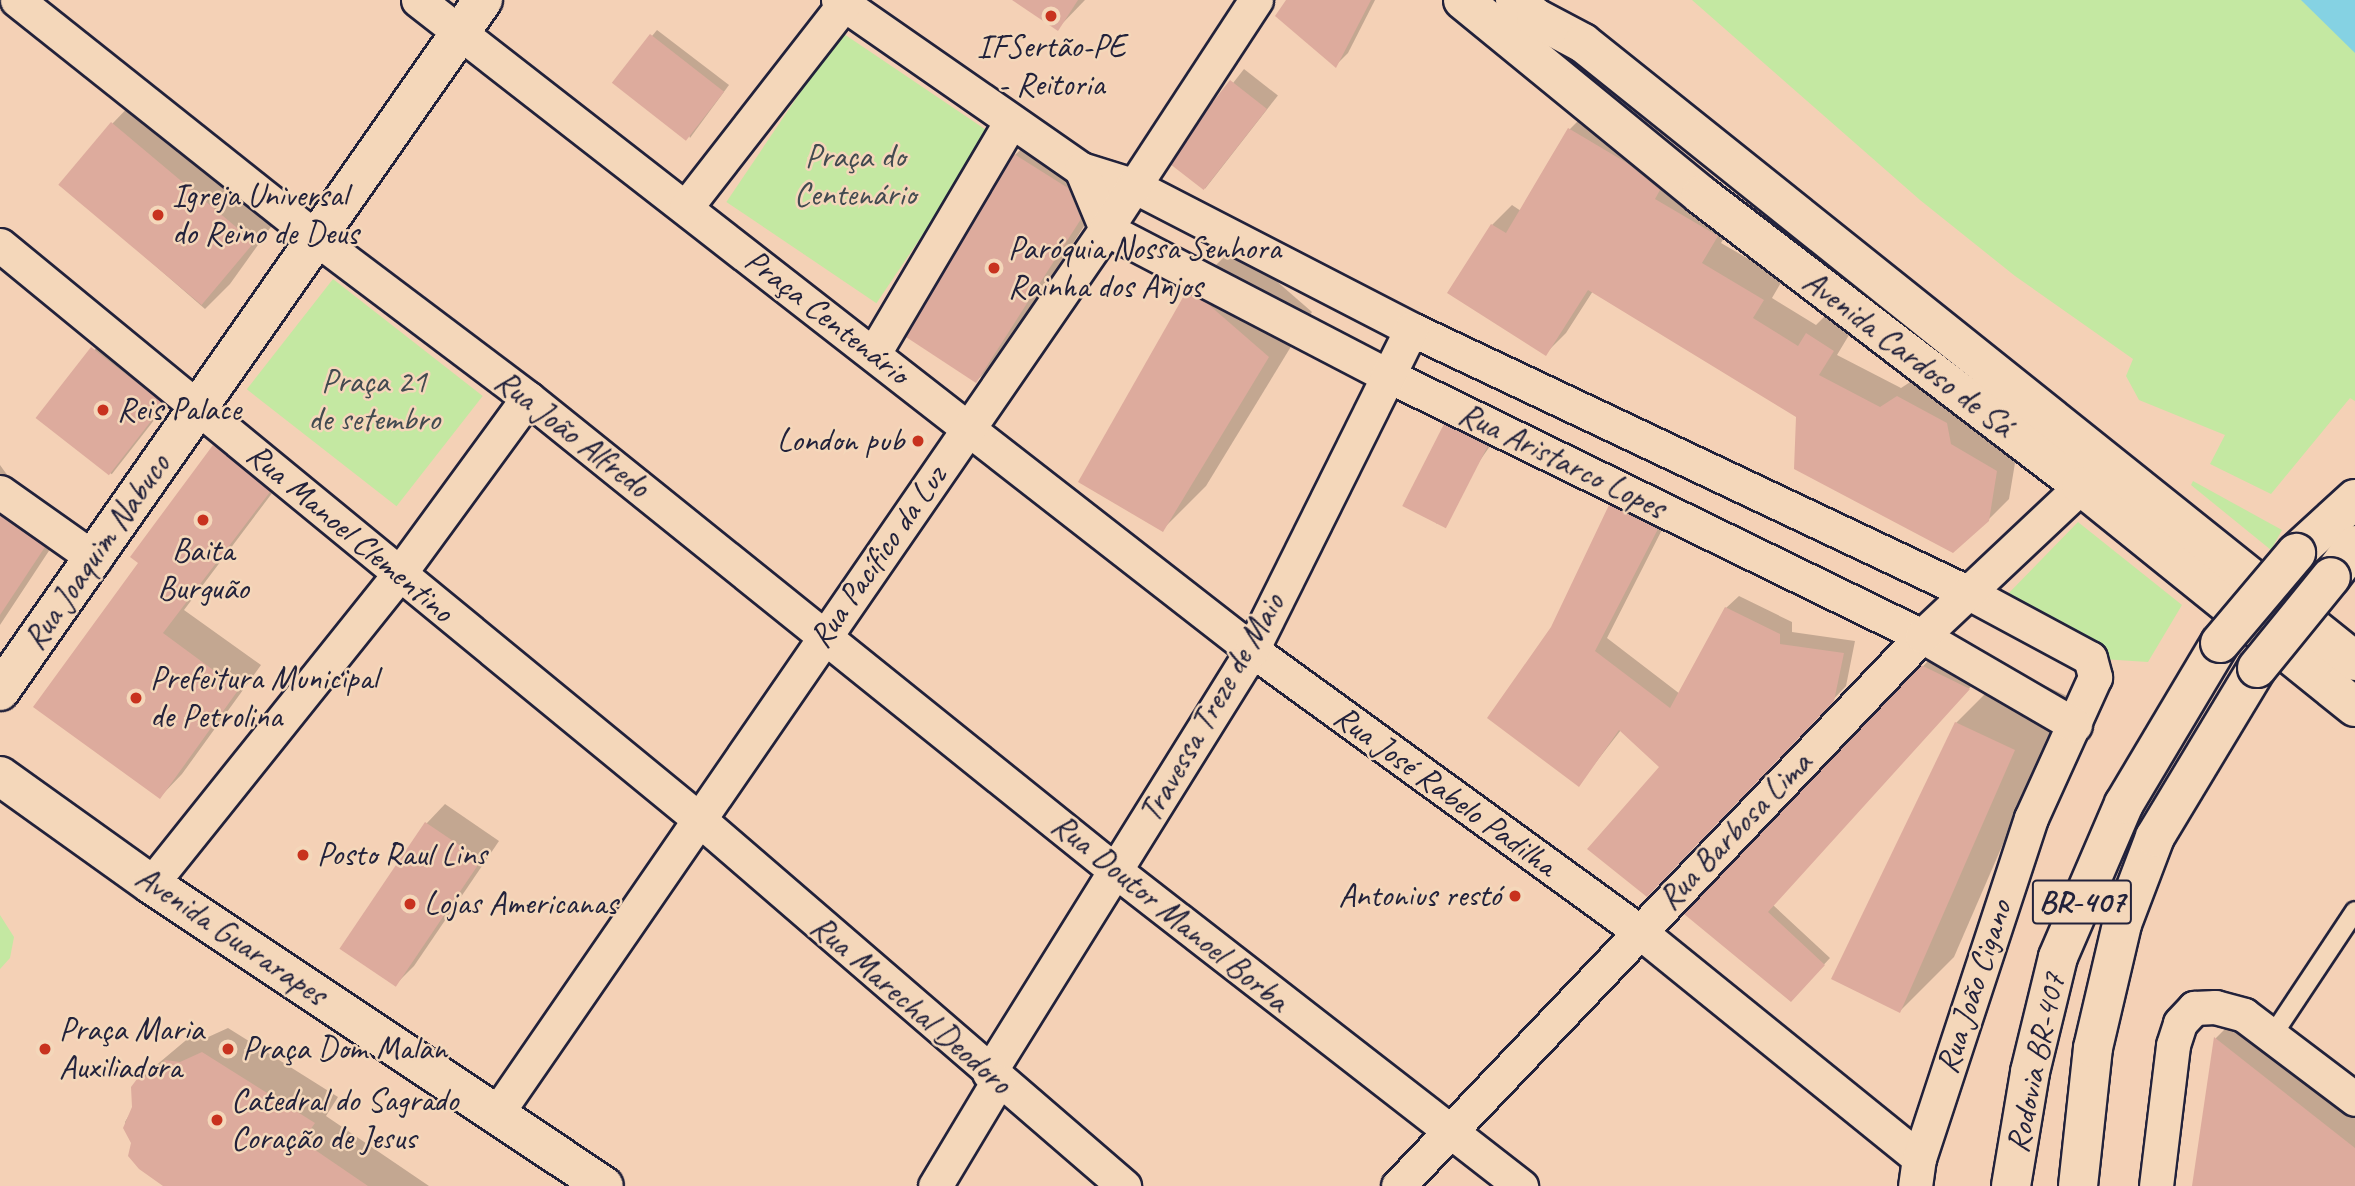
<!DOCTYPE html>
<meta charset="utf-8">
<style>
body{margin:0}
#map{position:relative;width:2355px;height:1186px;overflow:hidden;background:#f4d1b6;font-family:Caveat,sans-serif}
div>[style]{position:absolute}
.green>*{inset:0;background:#c4e8a2;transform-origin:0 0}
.water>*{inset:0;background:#85d2e3}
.shadow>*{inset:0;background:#0003;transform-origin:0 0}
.building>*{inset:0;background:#ddab9d;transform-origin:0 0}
.roads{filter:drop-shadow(2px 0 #22223b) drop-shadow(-2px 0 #22223b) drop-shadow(0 2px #22223b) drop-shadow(0 -2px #22223b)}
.lane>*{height:18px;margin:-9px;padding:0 9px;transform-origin:9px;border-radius:9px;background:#f4d7ba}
.street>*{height:33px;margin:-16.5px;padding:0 16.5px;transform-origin:16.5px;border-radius:16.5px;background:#f4d7ba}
.secondary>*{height:38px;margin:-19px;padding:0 19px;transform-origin:19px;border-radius:19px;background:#f4d7ba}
.primary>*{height:38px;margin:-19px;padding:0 19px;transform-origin:19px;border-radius:19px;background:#f4d7ba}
.highway>*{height:38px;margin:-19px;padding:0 19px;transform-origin:19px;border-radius:19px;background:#f4d7ba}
.bridges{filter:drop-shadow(2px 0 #22223b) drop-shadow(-2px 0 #22223b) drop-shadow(0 2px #22223b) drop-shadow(0 -2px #22223b)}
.highway-bridge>*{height:38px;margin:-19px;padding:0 19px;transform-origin:19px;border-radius:19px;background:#f4d7ba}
.dots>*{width:19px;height:19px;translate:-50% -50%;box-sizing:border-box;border:4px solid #f4d7ba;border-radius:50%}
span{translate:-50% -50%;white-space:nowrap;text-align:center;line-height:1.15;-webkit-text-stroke:5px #f4d7ba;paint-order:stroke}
.shield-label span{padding:2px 5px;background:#f4d7ba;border:2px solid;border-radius:5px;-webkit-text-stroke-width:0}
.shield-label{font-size:32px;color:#22223b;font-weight:700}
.poi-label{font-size:33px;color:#22223b}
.left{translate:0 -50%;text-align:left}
.right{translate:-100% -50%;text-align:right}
.park-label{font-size:33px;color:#424a50}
.street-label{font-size:33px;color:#22223b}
</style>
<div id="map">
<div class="green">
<i style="clip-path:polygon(1692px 0,2355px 0,2355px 401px,2350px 398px,2271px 494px,2210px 464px,2225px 435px,2139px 400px,2126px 376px,2133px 359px,2015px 276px,1920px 200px)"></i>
<i style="left:841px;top:32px;width:181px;height:205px;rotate:34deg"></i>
<i style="left:333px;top:279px;width:190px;height:140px;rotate:38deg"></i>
<i style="clip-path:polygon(2193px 481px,2282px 530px,2271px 550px,2191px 485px)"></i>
<i style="clip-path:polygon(2078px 522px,2182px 605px,2148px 662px,2102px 659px,2002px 600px)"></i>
<i style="clip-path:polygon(0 915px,14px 937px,10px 958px,0 969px)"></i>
</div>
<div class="water">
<i style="clip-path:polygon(2301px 0,2355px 0,2355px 53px)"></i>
</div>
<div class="shadow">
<i style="clip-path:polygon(1015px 0,1085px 0,1057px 29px)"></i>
<i style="clip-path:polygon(1288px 0,1375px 0,1348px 53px,1336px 65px)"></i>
<i style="clip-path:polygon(657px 30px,729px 85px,690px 138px,652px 36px)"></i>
<i style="left:1244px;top:69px;width:43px;height:118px;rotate:38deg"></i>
<i style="clip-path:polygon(137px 98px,278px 217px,230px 284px,205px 309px,66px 188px,113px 123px)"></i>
<i style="clip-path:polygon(1590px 109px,1737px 215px,1721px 243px,1783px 279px,1772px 298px,1816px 325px,1827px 314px,1852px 330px,1837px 355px,1901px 388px,1918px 377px,2017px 451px,2009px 499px,1988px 520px,1798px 416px,1593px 291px,1566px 333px,1546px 353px,1492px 225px,1512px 205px,1521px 211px,1570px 129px)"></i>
<i style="clip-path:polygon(1040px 131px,1105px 193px,1001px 357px,976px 381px,1015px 155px)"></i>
<i style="clip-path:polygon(1232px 249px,1252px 260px,1312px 312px,1206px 486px,1162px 530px,1188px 293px)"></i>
<i style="left:111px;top:329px;width:90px;height:114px;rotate:38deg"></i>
<i style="clip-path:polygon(1458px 412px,1499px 433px,1436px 524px,1445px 425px)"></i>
<i style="clip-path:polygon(237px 424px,291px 468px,184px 610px,261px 665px,182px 774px,160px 797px,140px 562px,133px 557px,215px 446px)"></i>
<i style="clip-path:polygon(0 465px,13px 483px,68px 522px,0 625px)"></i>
<i style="clip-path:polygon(1623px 493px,1669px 516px,1607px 638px,1680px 694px,1726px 608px,1739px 596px,1792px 622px,1792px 632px,1855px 641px,1846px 686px,1659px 882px,1661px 767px,1621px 730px,1579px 784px,1553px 628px,1611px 506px)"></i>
<i style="clip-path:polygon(1928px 661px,1974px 683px,1773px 905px,1830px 958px,1791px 1000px,1686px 914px)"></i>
<i style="clip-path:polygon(2010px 669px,2067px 696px,1954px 957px,1900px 1011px,1956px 723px)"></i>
<i style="clip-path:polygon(445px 804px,499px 841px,414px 966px,395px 985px,427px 823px)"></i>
<i style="clip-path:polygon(2240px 1014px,2355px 1105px,2355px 1186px,2194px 1186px,2216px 1038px)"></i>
<i style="clip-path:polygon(228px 1028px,338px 1097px,326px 1116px,429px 1186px,168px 1186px,133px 1143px,125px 1122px,134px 1107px,135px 1083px,191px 1036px,206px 1038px)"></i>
</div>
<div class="building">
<i style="clip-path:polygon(1012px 0,1078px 0,1058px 31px)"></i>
<i style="clip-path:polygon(1286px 0,1371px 0,1336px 68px,1275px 16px)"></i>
<i style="left:650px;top:34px;width:94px;height:62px;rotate:38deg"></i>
<i style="left:1230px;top:80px;width:47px;height:103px;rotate:38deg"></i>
<i style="left:111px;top:122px;width:187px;height:82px;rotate:40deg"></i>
<i style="clip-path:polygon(1568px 128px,1627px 163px,1660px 190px,1655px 199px,1718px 236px,1702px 263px,1764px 300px,1753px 318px,1798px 346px,1806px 333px,1834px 351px,1819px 375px,1880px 407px,1897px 396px,1947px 423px,1951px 444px,1997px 471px,1989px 521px,1953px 553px,1794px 469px,1796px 417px,1588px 290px,1546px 356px,1447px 293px,1491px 224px,1506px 233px)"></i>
<i style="clip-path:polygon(1014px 154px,1068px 188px,1081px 219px,976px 383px,906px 337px)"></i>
<i style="clip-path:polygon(1186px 292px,1208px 304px,1269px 357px,1163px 532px,1078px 482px)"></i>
<i style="left:91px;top:347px;width:93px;height:90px;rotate:38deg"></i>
<i style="left:1444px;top:424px;width:49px;height:92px;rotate:27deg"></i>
<i style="clip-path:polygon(213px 445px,270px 492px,163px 633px,239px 689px,160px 799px,33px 707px,138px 563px,130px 557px)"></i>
<i style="clip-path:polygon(1609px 505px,1658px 529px,1595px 651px,1670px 708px,1725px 607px,1780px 634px,1780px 644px,1844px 653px,1834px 701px,1647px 897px,1587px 849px,1659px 767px,1619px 730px,1579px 787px,1487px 718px,1551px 627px)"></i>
<i style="clip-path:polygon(0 516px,45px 547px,0 615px)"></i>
<i style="clip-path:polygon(1921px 665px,1970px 689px,1768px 912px,1825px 965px,1791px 1002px,1684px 914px)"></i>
<i style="clip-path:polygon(1955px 722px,2015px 750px,1900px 1013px,1831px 979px)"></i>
<i style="left:425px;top:822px;width:68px;height:153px;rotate:34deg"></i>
<i style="clip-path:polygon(2214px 1037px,2355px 1148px,2355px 1186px,2192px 1186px)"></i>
<i style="clip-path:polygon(202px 1052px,315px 1123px,302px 1141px,368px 1186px,163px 1186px,139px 1169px,128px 1156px,131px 1143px,123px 1128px,132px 1107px,131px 1087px,137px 1079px,155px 1074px,165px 1060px,180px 1062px)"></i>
</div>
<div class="roads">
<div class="lane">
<i style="left:2272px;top:1036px;width:150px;rotate:-56.4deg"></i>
</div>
<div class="street">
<i style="left:17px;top:0;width:384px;rotate:38.5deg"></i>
<i style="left:317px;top:239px;width:264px;rotate:37deg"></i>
<i style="left:528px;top:398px;width:756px;rotate:38.83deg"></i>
<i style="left:1117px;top:872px;width:512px;rotate:37.86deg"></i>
<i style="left:418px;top:0;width:1057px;rotate:37.93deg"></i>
<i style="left:1252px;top:650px;width:480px;rotate:36deg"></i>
<i style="left:1640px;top:932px;width:359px;rotate:39deg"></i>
<i style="left:838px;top:0;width:296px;rotate:34.8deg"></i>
<i style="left:1081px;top:169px;width:53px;rotate:17.4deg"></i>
<i style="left:1132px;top:185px;width:314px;rotate:27.3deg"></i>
<i style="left:1411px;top:329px;width:620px;rotate:25.32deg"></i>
<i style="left:1971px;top:594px;width:135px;rotate:28.3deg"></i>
<i style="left:2090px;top:658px;width:20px;rotate:75deg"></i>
<i style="left:2095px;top:677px;width:155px;rotate:114.4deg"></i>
<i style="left:2031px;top:818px;width:358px;rotate:108.2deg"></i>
<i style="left:1919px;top:1158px;width:28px;rotate:98deg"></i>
<i style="left:1081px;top:169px;width:65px;rotate:67.4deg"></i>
<i style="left:1106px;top:229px;width:317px;rotate:27.5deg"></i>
<i style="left:1387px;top:375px;width:595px;rotate:26.01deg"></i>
<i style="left:1922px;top:636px;width:177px;rotate:30.2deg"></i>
<i style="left:686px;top:207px;width:257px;rotate:-52.1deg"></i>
<i style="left:0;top:245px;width:907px;rotate:39.41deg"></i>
<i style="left:701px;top:821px;width:559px;rotate:40.79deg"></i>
<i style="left:874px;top:353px;width:267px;rotate:-59.4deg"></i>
<i style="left:0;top:492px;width:116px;rotate:35.2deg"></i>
<i style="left:151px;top:884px;width:397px;rotate:-51.3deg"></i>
<i style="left:399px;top:574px;width:218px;rotate:-53.8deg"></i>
<i style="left:989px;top:1073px;width:498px;rotate:-58.1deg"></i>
<i style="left:1252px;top:650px;width:358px;rotate:-63.6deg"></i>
<i style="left:497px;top:1113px;width:1073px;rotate:-55.44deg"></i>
<i style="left:1106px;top:229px;width:274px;rotate:-56.8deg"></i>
<i style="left:935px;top:1186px;width:122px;rotate:-59deg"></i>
<i style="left:1398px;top:1186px;width:760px;rotate:-46.39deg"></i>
<i style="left:1922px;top:636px;width:219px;rotate:-43.3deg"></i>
<i style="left:2156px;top:1186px;width:142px;rotate:-83.1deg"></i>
<i style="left:2173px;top:1045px;width:23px;rotate:-72deg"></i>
<i style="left:2180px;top:1023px;width:21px;rotate:-47deg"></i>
<i style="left:2194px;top:1008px;width:21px;rotate:-3deg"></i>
<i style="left:2215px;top:1007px;width:30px;rotate:15deg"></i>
<i style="left:2244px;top:1015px;width:139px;rotate:37.1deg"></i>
</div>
<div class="secondary">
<i style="left:0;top:691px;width:843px;rotate:-55.05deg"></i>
</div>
<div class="primary">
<i style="left:0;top:776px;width:186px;rotate:35.6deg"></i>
<i style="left:151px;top:884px;width:544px;rotate:33.69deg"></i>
</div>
<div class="highway">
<i style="left:1463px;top:0;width:308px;rotate:39.3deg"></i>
<i style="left:1701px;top:195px;width:479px;rotate:37.4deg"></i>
<i style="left:2081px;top:486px;width:352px;rotate:38.9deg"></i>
<i style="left:1515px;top:0;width:28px;rotate:41deg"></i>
<i style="left:1536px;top:18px;width:53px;rotate:28deg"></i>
<i style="left:1583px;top:43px;width:989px;rotate:38.68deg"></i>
<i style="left:2296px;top:553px;width:80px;rotate:-42.5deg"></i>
<i style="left:2331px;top:577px;width:40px;rotate:-53deg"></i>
<i style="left:2011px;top:1186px;width:116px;rotate:-80.5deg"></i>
<i style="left:2030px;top:1072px;width:118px;rotate:-76.3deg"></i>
<i style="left:2058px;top:957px;width:167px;rotate:-66.7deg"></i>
<i style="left:2124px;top:804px;width:187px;rotate:-59.2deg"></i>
<i style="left:2078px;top:1186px;width:139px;rotate:-83.8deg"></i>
<i style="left:2093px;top:1048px;width:127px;rotate:-76.8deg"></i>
<i style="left:2122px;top:924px;width:93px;rotate:-69.2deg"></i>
<i style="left:2155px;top:837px;width:197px;rotate:-58.9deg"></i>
</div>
</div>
<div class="bridges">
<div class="highway-bridge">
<i style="left:2220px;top:643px;width:118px;rotate:-49.8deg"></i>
<i style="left:2257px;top:668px;width:117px;rotate:-50.9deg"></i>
</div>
</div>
<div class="dots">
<i style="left:1051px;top:16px;background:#c8321e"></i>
<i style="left:158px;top:215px;background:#c8321e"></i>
<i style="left:994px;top:268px;background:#c8321e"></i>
<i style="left:103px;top:410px;background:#c8321e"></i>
<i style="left:918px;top:441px;background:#c8321e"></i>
<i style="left:203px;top:520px;background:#c8321e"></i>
<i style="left:136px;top:698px;background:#c8321e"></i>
<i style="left:303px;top:855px;background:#c8321e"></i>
<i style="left:1515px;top:896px;background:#c8321e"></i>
<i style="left:410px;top:904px;background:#c8321e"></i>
<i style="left:45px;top:1049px;background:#c8321e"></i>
<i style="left:228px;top:1049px;background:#c8321e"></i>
<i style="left:217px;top:1120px;background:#c8321e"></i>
</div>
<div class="shield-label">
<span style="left:2082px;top:902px">BR-407</span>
</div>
<div class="poi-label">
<span style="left:1051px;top:66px">IFSertão-PE<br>- Reitoria</span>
<span class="left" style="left:172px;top:215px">Igreja Universal<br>do Reino de Deus</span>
<span class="left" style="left:1008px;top:268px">Paróquia Nossa Senhora<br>Rainha dos Anjos</span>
<span class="left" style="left:117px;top:410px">Reis Palace</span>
<span class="right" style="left:904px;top:441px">London pub</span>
<span style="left:203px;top:570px">Baita<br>Burguão</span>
<span class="left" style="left:150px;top:698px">Prefeitura Municipal<br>de Petrolina</span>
<span class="left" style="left:317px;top:855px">Posto Raul Lins</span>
<span class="right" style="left:1501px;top:896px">Antonius restó</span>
<span class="left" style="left:424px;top:904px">Lojas Americanas</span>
<span class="left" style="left:59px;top:1049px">Praça Maria<br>Auxiliadora</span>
<span class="left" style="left:242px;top:1049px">Praça Dom Malan</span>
<span class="left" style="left:231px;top:1120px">Catedral do Sagrado<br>Coração de Jesus</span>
</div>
<div class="park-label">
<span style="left:855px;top:176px">Praça do<br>Centenário</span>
<span style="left:374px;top:401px">Praça 21<br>de setembro</span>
</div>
<div class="street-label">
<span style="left:827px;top:317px;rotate:38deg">Praça Centenário</span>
<span style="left:1908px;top:354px;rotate:37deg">Avenida Cardoso de Sá</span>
<span style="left:572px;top:434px;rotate:38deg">Rua João Alfredo</span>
<span style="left:1562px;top:461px;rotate:26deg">Rua Aristarco Lopes</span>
<span style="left:350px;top:533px;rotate:40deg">Rua Manoel Clementino</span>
<span style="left:97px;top:552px;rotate:-55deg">Rua Joaquim Nabuco</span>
<span style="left:878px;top:557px;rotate:-55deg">Rua Pacífico da Luz</span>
<span style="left:1212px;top:708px;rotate:-60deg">Travessa Treze de Maio</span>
<span style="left:1445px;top:791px;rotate:36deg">Rua José Rabelo Padilha</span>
<span style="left:1735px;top:831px;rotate:-46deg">Rua Barbosa Lima</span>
<span style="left:1170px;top:913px;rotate:39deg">Rua Doutor Manoel Borba</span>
<span style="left:231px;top:936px;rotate:34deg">Avenida Guararapes</span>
<span style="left:1974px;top:987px;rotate:-72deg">Rua João Cigano</span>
<span style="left:911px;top:1005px;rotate:41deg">Rua Marechal Deodoro</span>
<span style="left:2036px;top:1063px;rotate:-78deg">Rodovia BR-407</span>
</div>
</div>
